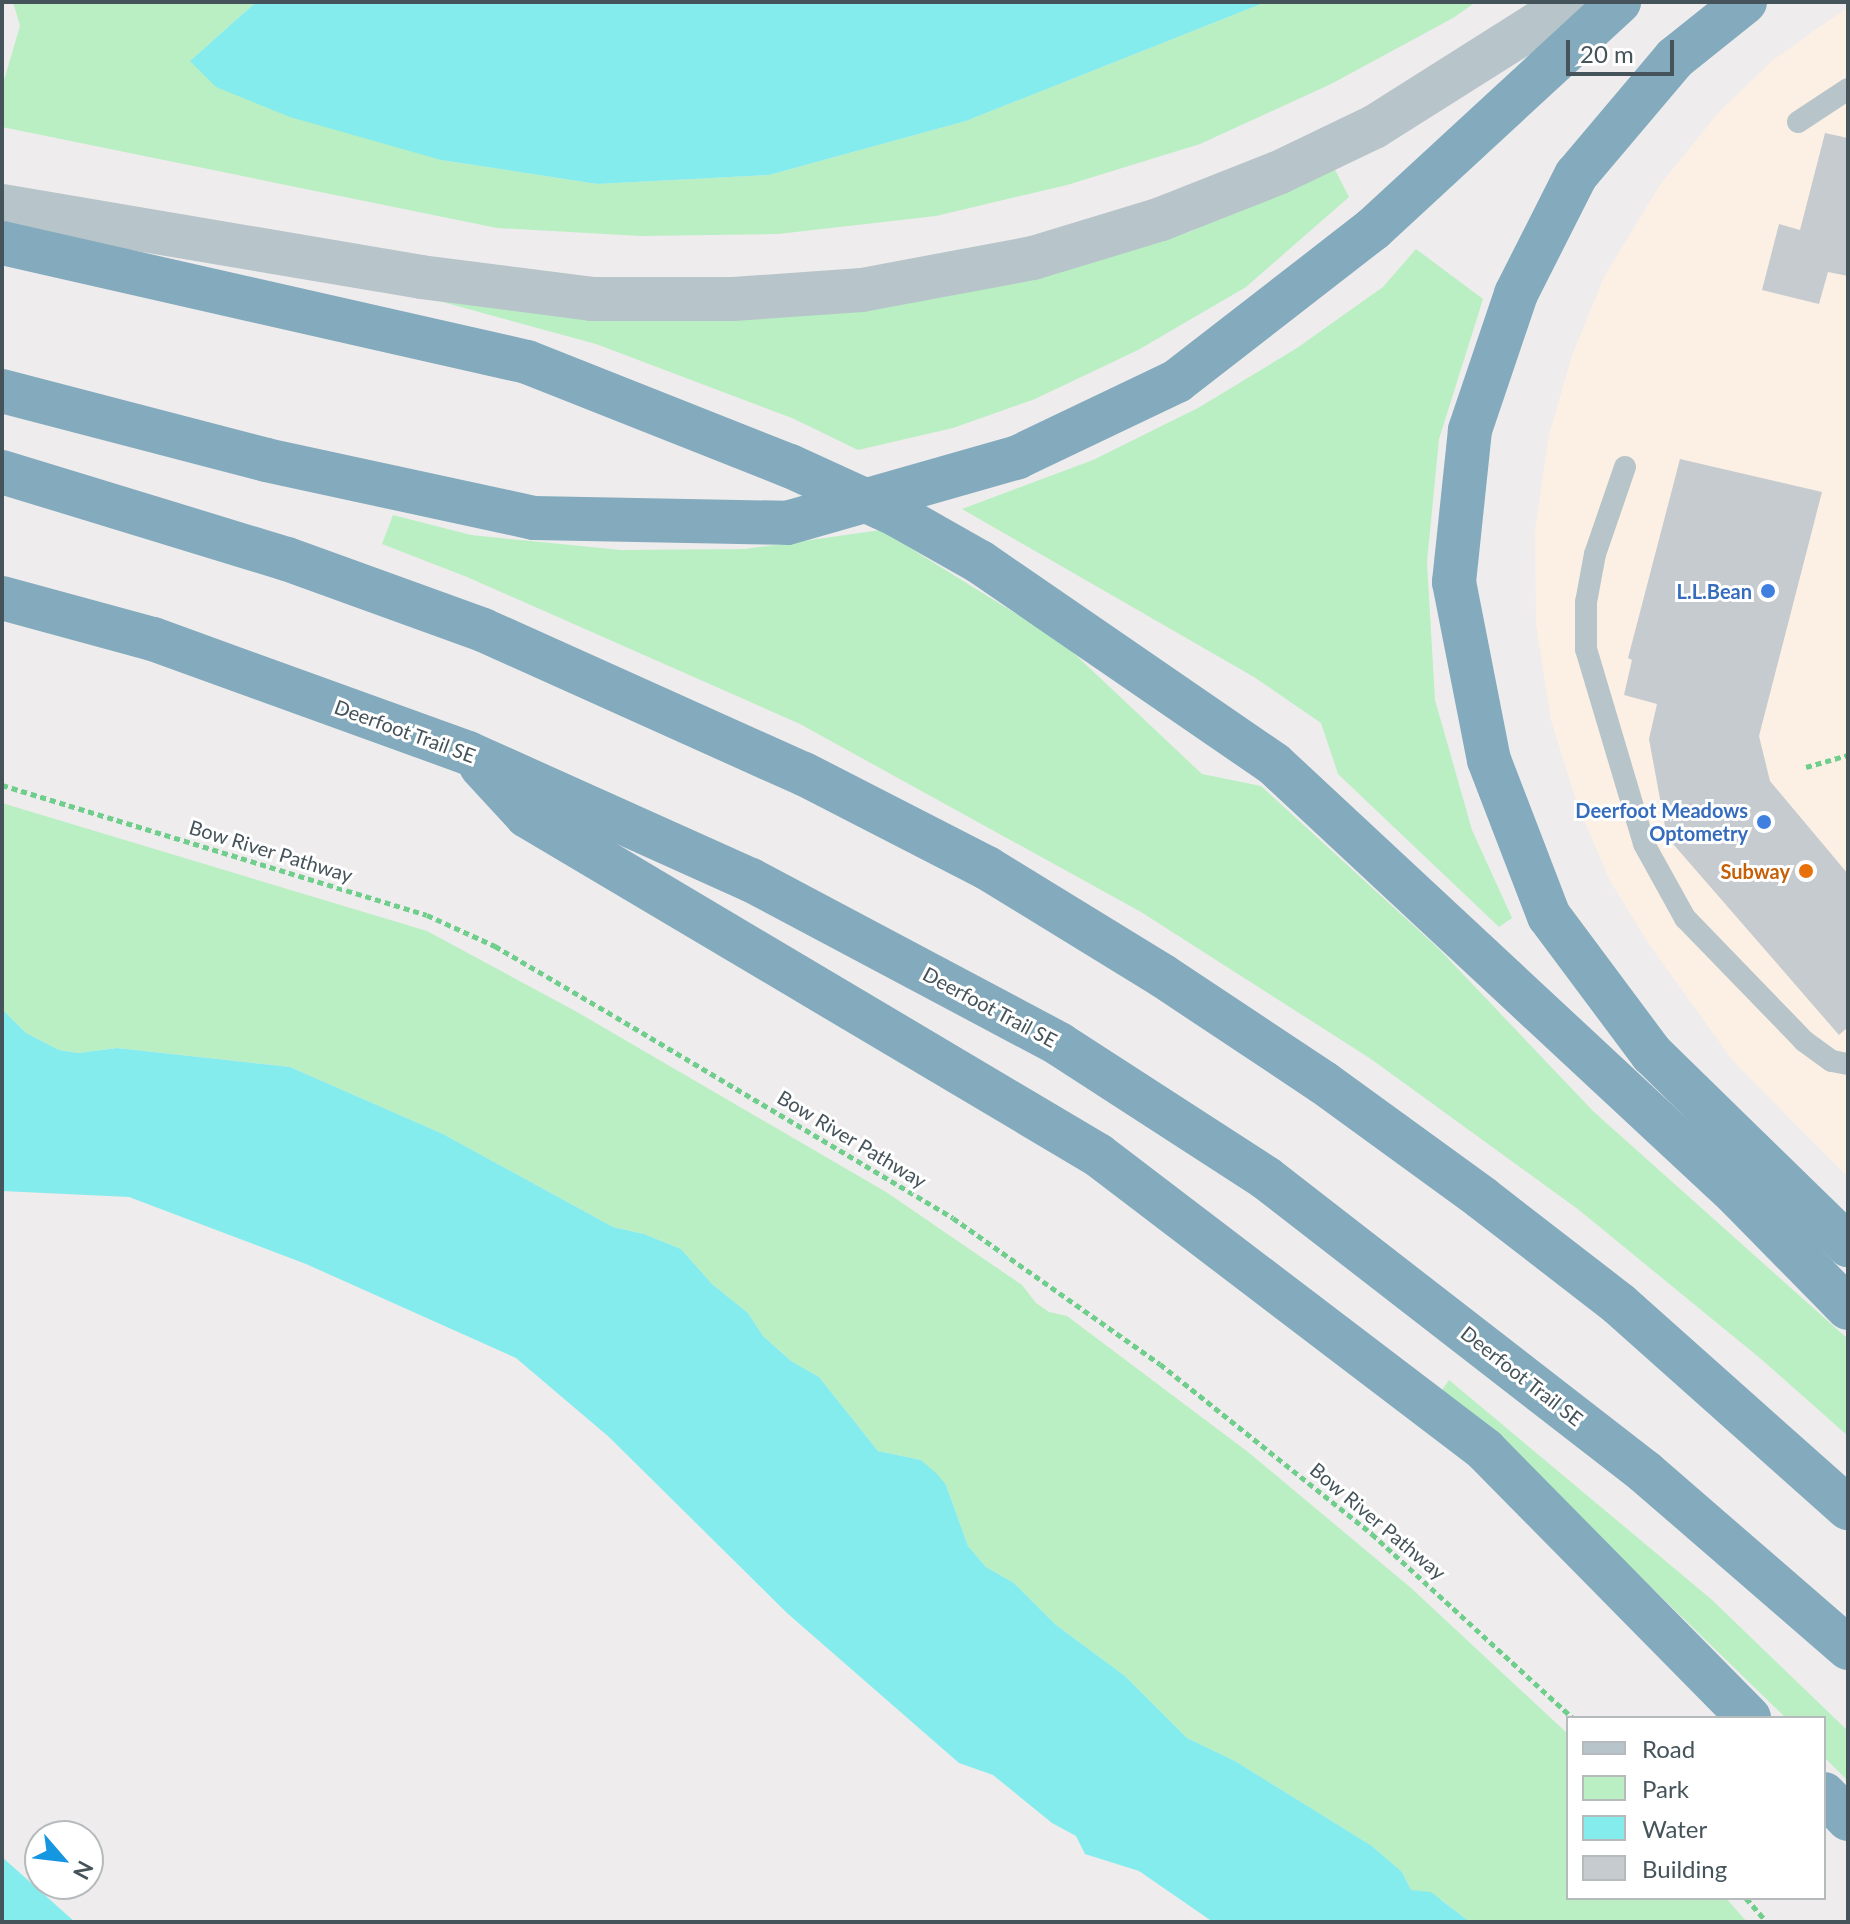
<!DOCTYPE html>
<style>
body{margin:0}
#map{position:relative;width:1850px;height:1924px;overflow:hidden;background:#efeced;font-family:Lato,sans-serif}
div>[style]{position:absolute}
.commercial>*{inset:0;background:#fcf0e4}
.green>*{inset:0;background:#b9efc3}
.water>*{inset:0;background:#85eced}
.building>*{inset:0;background:#c6cbd0}
.path>*{height:5px;margin-top:-2.5px;transform-origin:0;background:repeating-linear-gradient(90deg,#70ce8d 0 6px,transparent 0 10px)}
.service>*{height:22px;margin:-11px;padding:0 11px;transform-origin:11px;border-radius:11px;background:#b7c5ca}
.tertiary>*{height:44px;margin:-22px;padding:0 22px;transform-origin:22px;border-radius:22px;background:#b7c5ca}
.motorway>*{height:44px;margin:-22px;padding:0 22px;transform-origin:22px;border-radius:22px;background:#83abbd}
.dots>*{width:22px;height:22px;translate:-50% -50%;box-sizing:border-box;border:4px solid #fff;border-radius:50%}
span{translate:-50% -50%;white-space:nowrap;text-align:center;line-height:1.15;-webkit-text-stroke:6px #fff;paint-order:stroke}
.shop-label{font-size:20px;color:#366cbe;font-weight:700}
.right{translate:-100% -50%;text-align:right}
.street-label{font-size:20px;color:#45545a}
.food-label{font-size:20px;color:#c56008;font-weight:700}
.frame{position:absolute;inset:0;border:4px solid #45545a;pointer-events:none}
.legend{position:absolute;left:1566px;top:1716px;width:260px;height:184px;box-sizing:border-box;background:#fff;border:2px solid #b5bbbd;margin:0;padding:10px 14px;list-style:none;font-size:24px;color:#45545a}
.legend li{display:flex;align-items:center;gap:16px;height:40px}
.legend b{width:40px;border:2px solid #b5bbbd}
.north{position:absolute;left:24px;top:1820px;width:80px;height:80px;box-sizing:border-box;background:#fff;border:2px solid #b5bbbd;border-radius:50%;rotate:118deg;font-size:22px;font-weight:700;line-height:32px;text-align:center;color:#45545a}
.north::after{content:'';display:block;margin:auto;width:28px;height:36px;background:#1596e1;clip-path:polygon(50% 0,100% 100%,50% 72%,0 100%)}
.scale{position:absolute;left:1566px;top:40px;width:108px;height:36px;box-sizing:border-box;border:4px solid #45545a;border-top:0;padding-left:10px;font-size:24px;line-height:28px;white-space:nowrap;color:#45545a;-webkit-text-stroke:6px #fff;paint-order:stroke}
</style>
<div id="map">
<div class="commercial">
<i style="clip-path:polygon(1848px 7px,1848px 1177px,1734px 1062px,1651px 947px,1610px 881px,1577px 803px,1551px 720px,1536px 625px,1535px 530px,1549px 435px,1572px 356px,1604px 277px,1660px 185px,1718px 113px,1773px 60px)"></i>
</div>
<div class="green">
<i style="clip-path:polygon(13px 2px,256px 2px,190px 61px,441px 160px,597px 184px,769px 175px,966px 121px,1266px 2px,1476px 2px,1453px 18px,1331px 84px,1200px 144px,1067px 185px,936px 216px,778px 234px,641px 236px,497px 228px,2px 127px,2px 87px,20px 26px)"></i>
<i style="clip-path:polygon(1333px 166px,1349px 197px,1246px 287px,1138px 350px,1035px 399px,953px 428px,858px 450px,792px 418px,596px 344px,377px 284px,1021px 278px,1189px 232px)"></i>
<i style="clip-path:polygon(1416px 249px,1483px 299px,1439px 439px,1427px 562px,1435px 700px,1472px 830px,1512px 918px,1499px 927px,1338px 774px,1321px 723px,1254px 677px,962px 509px,1093px 460px,1198px 408px,1297px 348px,1383px 287px)"></i>
<i style="clip-path:polygon(393px 515px,471px 535px,621px 550px,745px 549px,881px 530px,1063px 643px,1202px 774px,1261px 786px,1438px 948px,1594px 1112px,1848px 1339px,1848px 1436px,1761px 1359px,1579px 1210px,1371px 1059px,1141px 912px,800px 724px,467px 577px,382px 544px)"></i>
<i style="clip-path:polygon(2px 803px,427px 931px,577px 1012px,886px 1192px,1022px 1285px,1036px 1303px,1049px 1312px,1067px 1316px,1248px 1452px,1411px 1588px,1568px 1734px,1568px 1898px,1726px 1898px,1747px 1922px,1470px 1922px,1442px 1900px,1411px 1890px,1402px 1872px,1372px 1846px,1235px 1761px,1187px 1738px,1125px 1676px,1056px 1625px,1014px 1583px,986px 1567px,968px 1546px,946px 1485px,921px 1460px,878px 1451px,819px 1377px,791px 1361px,763px 1336px,748px 1313px,712px 1284px,681px 1249px,644px 1234px,613px 1227px,443px 1134px,290px 1067px,117px 1048px,78px 1053px,59px 1050px,26px 1033px,2px 1009px)"></i>
<i style="clip-path:polygon(1449px 1380px,1711px 1599px,1848px 1731px,1848px 1781px,1824px 1757px,1824px 1718px,1786px 1718px,1537px 1476px,1438px 1396px)"></i>
</div>
<div class="water">
<i style="clip-path:polygon(256px 2px,1266px 2px,966px 121px,769px 175px,597px 184px,441px 160px,290px 117px,216px 87px,190px 61px)"></i>
<i style="clip-path:polygon(2px 1009px,26px 1033px,59px 1050px,78px 1053px,117px 1048px,290px 1067px,443px 1134px,613px 1227px,644px 1234px,681px 1249px,712px 1284px,748px 1313px,763px 1336px,791px 1361px,819px 1377px,878px 1451px,921px 1460px,937px 1474px,946px 1485px,968px 1546px,986px 1567px,1014px 1583px,1056px 1625px,1125px 1676px,1187px 1738px,1235px 1761px,1372px 1846px,1402px 1872px,1411px 1890px,1431px 1892px,1470px 1922px,1213px 1922px,1139px 1871px,1085px 1854px,1076px 1836px,1052px 1823px,993px 1775px,959px 1763px,787px 1613px,609px 1437px,516px 1358px,306px 1264px,129px 1197px,2px 1191px)"></i>
<i style="clip-path:polygon(2px 1857px,75px 1922px,2px 1922px)"></i>
</div>
<div class="building">
<i style="clip-path:polygon(1825px 133px,1848px 138px,1848px 276px,1828px 272px,1819px 304px,1762px 290px,1779px 224px,1800px 230px)"></i>
<i style="clip-path:polygon(1680px 459px,1822px 492px,1759px 736px,1770px 781px,1848px 874px,1848px 1027px,1839px 1035px,1667px 837px,1649px 739px,1657px 704px,1624px 695px,1632px 660px,1628px 658px)"></i>
</div>
<div class="path">
<i style="left:1806px;top:767px;width:44px;rotate:-15.9deg"></i>
<i style="left:2px;top:785px;width:444px;rotate:17deg"></i>
<i style="left:427px;top:915px;width:75px;rotate:24.5deg"></i>
<i style="left:495px;top:946px;width:140px;rotate:30.4deg"></i>
<i style="left:616px;top:1017px;width:392px;rotate:30.8deg"></i>
<i style="left:953px;top:1218px;width:253px;rotate:35.2deg"></i>
<i style="left:1160px;top:1364px;width:272px;rotate:38.7deg"></i>
<i style="left:1372px;top:1534px;width:273px;rotate:42.5deg"></i>
<i style="left:1746px;top:1898px;width:32px;rotate:49deg"></i>
</div>
<div class="service">
<i style="left:1798px;top:122px;width:60px;rotate:-33.4deg"></i>
<i style="left:1625px;top:467px;width:92px;rotate:109deg"></i>
<i style="left:1595px;top:554px;width:49px;rotate:100.6deg"></i>
<i style="left:1586px;top:602px;width:47px;rotate:90deg"></i>
<i style="left:1586px;top:649px;width:203px;rotate:73.4deg"></i>
<i style="left:1644px;top:844px;width:85px;rotate:61deg"></i>
<i style="left:1685px;top:918px;width:171px;rotate:45.9deg"></i>
<i style="left:1804px;top:1041px;width:34px;rotate:36deg"></i>
<i style="left:1832px;top:1061px;width:16px;rotate:11deg"></i>
</div>
<div class="tertiary">
<i style="left:2px;top:206px;width:425px;rotate:9.6deg"></i>
<i style="left:421px;top:277px;width:172px;rotate:7.3deg"></i>
<i style="left:592px;top:299px;width:141px"></i>
<i style="left:733px;top:299px;width:129px;rotate:-4deg"></i>
<i style="left:862px;top:290px;width:174px;rotate:-10.6deg"></i>
<i style="left:1033px;top:258px;width:134px;rotate:-16.9deg"></i>
<i style="left:1161px;top:219px;width:126px;rotate:-21.5deg"></i>
<i style="left:1278px;top:173px;width:106px;rotate:-25.6deg"></i>
<i style="left:1374px;top:127px;width:234px;rotate:-32.3deg"></i>
</div>
<div class="motorway">
<i style="left:1745px;top:2px;width:90px;rotate:141.3deg"></i>
<i style="left:1675px;top:58px;width:153px;rotate:130.2deg"></i>
<i style="left:1576px;top:175px;width:133px;rotate:116.8deg"></i>
<i style="left:1516px;top:294px;width:144px;rotate:108.7deg"></i>
<i style="left:1470px;top:430px;width:153px;rotate:96deg"></i>
<i style="left:1454px;top:582px;width:181px;rotate:78.9deg"></i>
<i style="left:1489px;top:760px;width:167px;rotate:69deg"></i>
<i style="left:1549px;top:916px;width:172px;rotate:53.3deg"></i>
<i style="left:1652px;top:1054px;width:274px;rotate:44.3deg"></i>
<i style="left:2px;top:243px;width:538px;rotate:12.77deg"></i>
<i style="left:527px;top:362px;width:283px;rotate:21.6deg"></i>
<i style="left:790px;top:466px;width:118px;rotate:24.6deg"></i>
<i style="left:897px;top:515px;width:95px;rotate:29.5deg"></i>
<i style="left:980px;top:562px;width:357px;rotate:34.5deg"></i>
<i style="left:1274px;top:764px;width:634px;rotate:42.95deg"></i>
<i style="left:1738px;top:1196px;width:157px;rotate:45.5deg"></i>
<i style="left:2px;top:391px;width:273px;rotate:14.6deg"></i>
<i style="left:266px;top:460px;width:274px;rotate:12.2deg"></i>
<i style="left:534px;top:518px;width:253px;rotate:1.1deg"></i>
<i style="left:787px;top:523px;width:240px;rotate:-15.9deg"></i>
<i style="left:1018px;top:457px;width:176px;rotate:-25.5deg"></i>
<i style="left:1177px;top:381px;width:248px;rotate:-37.8deg"></i>
<i style="left:1373px;top:229px;width:335px;rotate:-42.7deg"></i>
<i style="left:2px;top:472px;width:298px;rotate:17deg"></i>
<i style="left:287px;top:559px;width:208px;rotate:19.9deg"></i>
<i style="left:483px;top:630px;width:352px;rotate:24.2deg"></i>
<i style="left:804px;top:774px;width:206px;rotate:27.2deg"></i>
<i style="left:987px;top:868px;width:206px;rotate:31.5deg"></i>
<i style="left:1163px;top:976px;width:193px;rotate:33.6deg"></i>
<i style="left:1324px;top:1083px;width:195px;rotate:36deg"></i>
<i style="left:1482px;top:1198px;width:173px;rotate:37.7deg"></i>
<i style="left:1619px;top:1304px;width:307px;rotate:41.7deg"></i>
<i style="left:2px;top:598px;width:156px;rotate:15.2deg"></i>
<i style="left:153px;top:639px;width:335px;rotate:19.9deg"></i>
<i style="left:468px;top:753px;width:310px;rotate:24.2deg"></i>
<i style="left:751px;top:880px;width:349px;rotate:28deg"></i>
<i style="left:1059px;top:1044px;width:247px;rotate:32.9deg"></i>
<i style="left:1266px;top:1178px;width:480px;rotate:37.8deg"></i>
<i style="left:1645px;top:1472px;width:269px;rotate:40.9deg"></i>
<i style="left:481px;top:766px;width:68px;rotate:47.4deg"></i>
<i style="left:527px;top:816px;width:664px;rotate:30.7deg"></i>
<i style="left:1098px;top:1155px;width:487px;rotate:37.3deg"></i>
<i style="left:1485px;top:1450px;width:376px;rotate:45.4deg"></i>
<i style="left:1824px;top:1794px;width:35px;rotate:46deg"></i>
</div>
<div class="dots">
<i style="left:1768px;top:591px;background:#3f7fe0"></i>
<i style="left:1764px;top:822px;background:#3f7fe0"></i>
<i style="left:1806px;top:871px;background:#e8710a"></i>
</div>
<div class="shop-label">
<span class="right" style="left:1752px;top:591px">L.L.Bean</span>
<span class="right" style="left:1748px;top:822px">Deerfoot Meadows<br>Optometry</span>
</div>
<div class="street-label">
<span style="left:405px;top:731px;rotate:20deg">Deerfoot Trail SE</span>
<span style="left:271px;top:851px;rotate:17deg">Bow River Pathway</span>
<span style="left:990px;top:1007px;rotate:28deg">Deerfoot Trail SE</span>
<span style="left:852px;top:1139px;rotate:31deg">Bow River Pathway</span>
<span style="left:1522px;top:1376px;rotate:38deg">Deerfoot Trail SE</span>
<span style="left:1378px;top:1521px;rotate:40deg">Bow River Pathway</span>
</div>
<div class="food-label">
<span class="right" style="left:1790px;top:871px">Subway</span>
</div>
<div class="frame"></div>
<ul class="legend">
<li><b style="height:10px;background:#b7c5ca"></b>Road</li>
<li><b style="height:22px;background:#b9efc3"></b>Park</li>
<li><b style="height:22px;background:#85eced"></b>Water</li>
<li><b style="height:22px;background:#c6cbd0"></b>Building</li>
</ul>
<div class="north">N</div>
<div class="scale">20 m</div>
</div>
